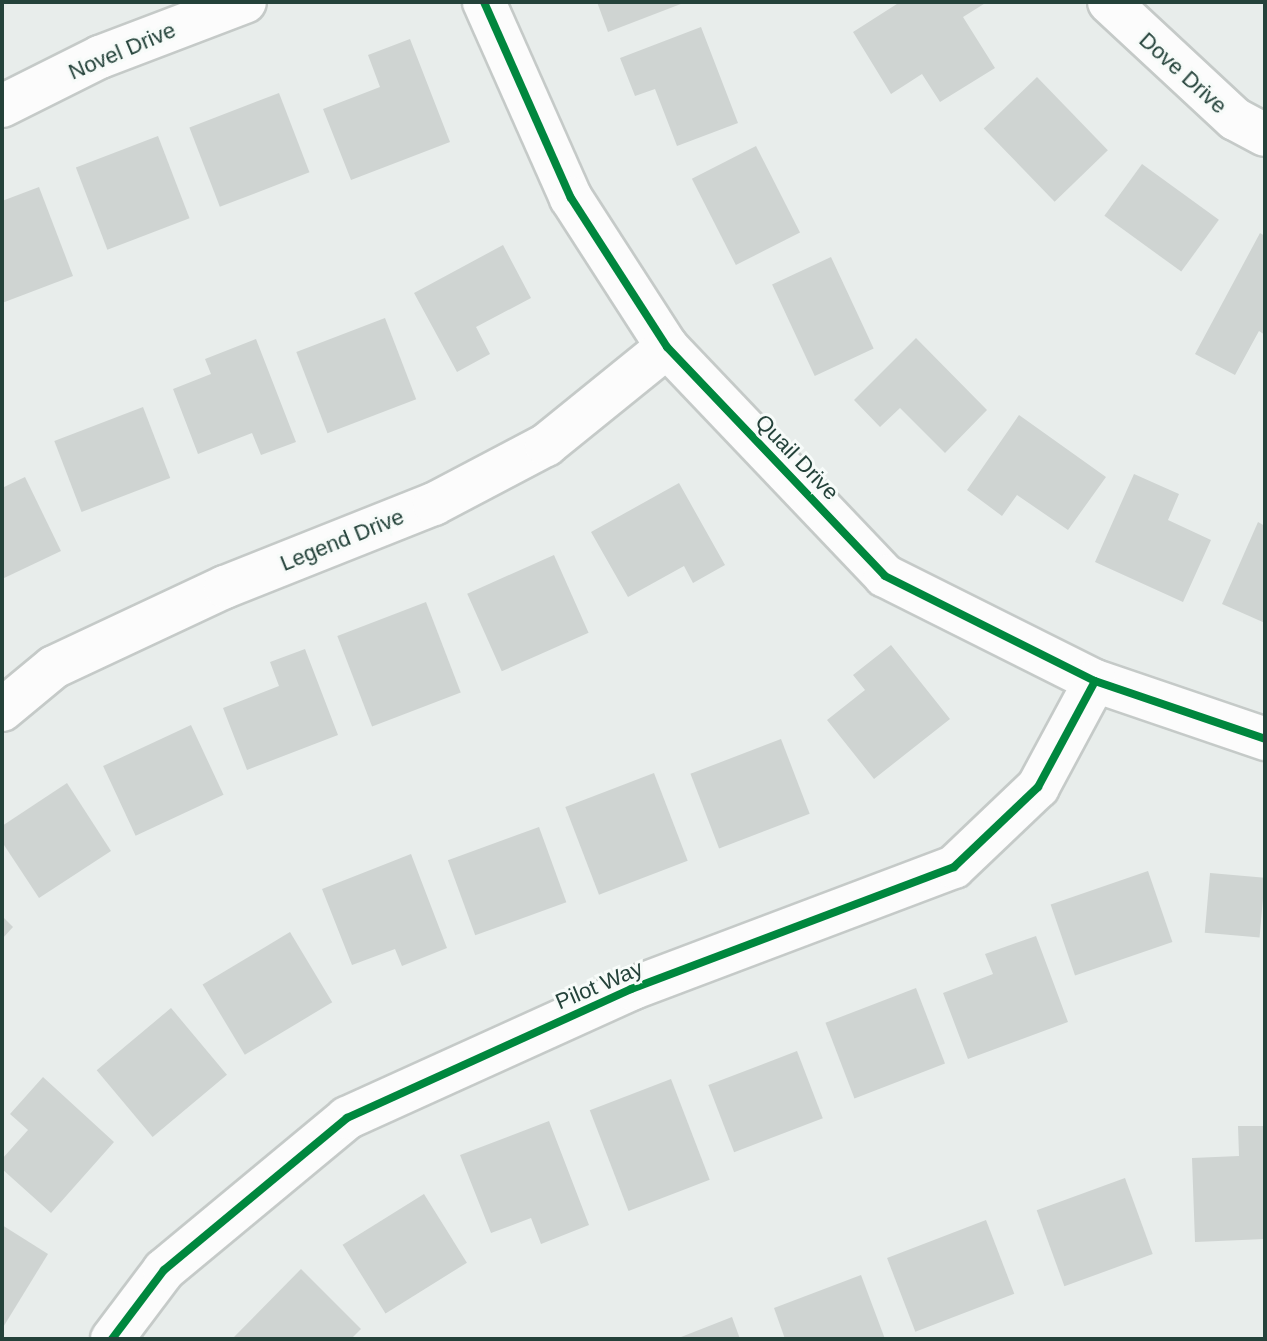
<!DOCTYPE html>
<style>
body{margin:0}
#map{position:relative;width:1267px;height:1341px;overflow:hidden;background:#e8edeb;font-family:Arial,sans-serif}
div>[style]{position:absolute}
.building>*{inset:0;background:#cfd4d2;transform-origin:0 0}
.roads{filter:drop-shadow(2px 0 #c5cac8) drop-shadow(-2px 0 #c5cac8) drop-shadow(0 2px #c5cac8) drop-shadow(0 -2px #c5cac8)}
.minor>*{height:42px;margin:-21px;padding:0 21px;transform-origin:21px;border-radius:21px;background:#fcfcfc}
.cycleway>*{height:8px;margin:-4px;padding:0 4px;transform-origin:4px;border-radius:4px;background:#00873e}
span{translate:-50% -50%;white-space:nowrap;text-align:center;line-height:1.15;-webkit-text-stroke:6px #f7fbf9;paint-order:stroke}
.street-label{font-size:22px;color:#24423a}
.frame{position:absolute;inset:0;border:4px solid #24423a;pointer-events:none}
</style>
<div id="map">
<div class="building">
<i style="clip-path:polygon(597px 2px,686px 2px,608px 32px)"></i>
<i style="clip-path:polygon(900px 2px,987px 2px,963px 17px,995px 68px,940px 102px,922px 74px,891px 94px,853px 32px)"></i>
<i style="clip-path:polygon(701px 27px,738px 123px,677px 146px,655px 89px,635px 96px,620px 58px)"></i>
<i style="clip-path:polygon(410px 39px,450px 142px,351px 180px,323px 109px,380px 87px,368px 55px)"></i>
<i style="left:1037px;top:77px;width:102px;height:74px;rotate:46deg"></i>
<i style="left:279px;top:93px;width:85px;height:96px;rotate:69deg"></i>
<i style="left:158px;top:136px;width:88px;height:88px;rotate:69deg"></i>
<i style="left:756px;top:146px;width:97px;height:72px;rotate:63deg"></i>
<i style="left:1142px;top:164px;width:95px;height:64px;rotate:36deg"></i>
<i style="clip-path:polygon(39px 187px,73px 276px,2px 303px,2px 201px)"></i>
<i style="clip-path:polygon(1260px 233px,1265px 236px,1265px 335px,1259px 331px,1235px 375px,1195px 354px)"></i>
<i style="clip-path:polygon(503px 245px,531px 298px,476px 327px,490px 354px,457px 372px,414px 293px)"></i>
<i style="left:831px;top:257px;width:101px;height:65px;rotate:65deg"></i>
<i style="left:385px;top:318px;width:87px;height:95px;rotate:69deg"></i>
<i style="clip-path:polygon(916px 338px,987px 410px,945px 453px,900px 408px,880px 427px,854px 400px)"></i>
<i style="clip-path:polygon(256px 339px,296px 442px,261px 455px,252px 433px,198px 454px,173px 389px,211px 374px,205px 359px)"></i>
<i style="left:143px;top:407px;width:76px;height:95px;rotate:69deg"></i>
<i style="clip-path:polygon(1019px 415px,1106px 477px,1068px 530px,1017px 495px,1002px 516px,967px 490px)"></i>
<i style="clip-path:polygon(1134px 474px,1179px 494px,1168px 520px,1211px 540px,1183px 602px,1095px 562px)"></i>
<i style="clip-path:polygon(25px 477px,61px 551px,2px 579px,2px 488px)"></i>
<i style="clip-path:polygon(679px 483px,725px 565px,693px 583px,684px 566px,628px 597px,591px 532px)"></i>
<i style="clip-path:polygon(1258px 522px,1265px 526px,1265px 623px,1222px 604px)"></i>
<i style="left:554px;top:555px;width:85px;height:95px;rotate:66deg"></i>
<i style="left:426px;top:602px;width:97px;height:95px;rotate:69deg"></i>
<i style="clip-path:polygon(891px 645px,950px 719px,874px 779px,827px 720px,865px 690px,853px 675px)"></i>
<i style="clip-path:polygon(305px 649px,338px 735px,247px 770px,223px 708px,279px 686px,270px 662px)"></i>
<i style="left:191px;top:725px;width:77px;height:97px;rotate:65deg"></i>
<i style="left:781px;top:739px;width:80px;height:97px;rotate:69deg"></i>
<i style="left:654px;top:773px;width:94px;height:95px;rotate:69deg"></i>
<i style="clip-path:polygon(67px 783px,111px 851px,39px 898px,2px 842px,2px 826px)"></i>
<i style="left:539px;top:827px;width:80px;height:97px;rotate:70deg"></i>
<i style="clip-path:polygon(411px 854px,447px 948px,402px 966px,395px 949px,352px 965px,322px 889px)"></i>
<i style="left:1148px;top:871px;width:75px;height:103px;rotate:71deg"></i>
<i style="left:1210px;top:873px;width:55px;height:60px;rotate:5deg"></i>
<i style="clip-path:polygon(2px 916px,13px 927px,2px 939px)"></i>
<i style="left:290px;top:932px;width:82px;height:102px;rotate:59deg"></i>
<i style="clip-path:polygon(1036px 936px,1068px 1022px,968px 1059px,943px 993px,993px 974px,985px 954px)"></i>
<i style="left:916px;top:988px;width:81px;height:97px;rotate:69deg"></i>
<i style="left:171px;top:1008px;width:87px;height:97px;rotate:50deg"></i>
<i style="left:797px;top:1051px;width:72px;height:95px;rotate:69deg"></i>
<i style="clip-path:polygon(43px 1077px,114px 1142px,51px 1213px,2px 1169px,2px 1159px,28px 1130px,10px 1114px)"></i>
<i style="left:671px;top:1079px;width:108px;height:87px;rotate:69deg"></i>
<i style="clip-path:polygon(549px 1121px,589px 1225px,541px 1244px,531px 1218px,491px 1233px,460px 1155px)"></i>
<i style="clip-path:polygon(1238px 1126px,1265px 1126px,1265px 1239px,1195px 1242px,1192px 1158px,1239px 1156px)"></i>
<i style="left:1125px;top:1178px;width:81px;height:94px;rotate:70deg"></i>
<i style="left:424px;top:1194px;width:81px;height:96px;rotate:58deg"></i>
<i style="left:986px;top:1220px;width:79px;height:106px;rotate:69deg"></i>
<i style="clip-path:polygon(2px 1225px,48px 1254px,2px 1329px)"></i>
<i style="clip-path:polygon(301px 1269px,361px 1329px,351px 1339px,232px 1339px)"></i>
<i style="clip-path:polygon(861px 1275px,885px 1339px,785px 1339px,774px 1308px)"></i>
<i style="clip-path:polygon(732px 1317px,740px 1339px,676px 1339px)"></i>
</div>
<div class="roads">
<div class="minor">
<i style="left:484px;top:2px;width:214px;rotate:66.1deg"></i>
<i style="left:571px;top:198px;width:177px;rotate:57.2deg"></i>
<i style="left:667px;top:347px;width:316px;rotate:46.4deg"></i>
<i style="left:885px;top:576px;width:235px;rotate:26.6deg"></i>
<i style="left:1095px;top:681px;width:180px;rotate:18.8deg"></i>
<i style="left:1109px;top:2px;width:172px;rotate:42.9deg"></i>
<i style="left:1235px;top:119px;width:34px;rotate:28deg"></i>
<i style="left:2px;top:106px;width:110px;rotate:-26.6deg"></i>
<i style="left:100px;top:57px;width:155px;rotate:-20.8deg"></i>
<i style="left:2px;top:710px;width:67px;rotate:-39.6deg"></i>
<i style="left:54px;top:667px;width:189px;rotate:-25.1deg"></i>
<i style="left:225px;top:587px;width:225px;rotate:-21.7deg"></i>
<i style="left:434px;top:504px;width:127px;rotate:-27.8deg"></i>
<i style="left:546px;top:445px;width:156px;rotate:-39deg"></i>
<i style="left:112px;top:1339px;width:86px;rotate:-53deg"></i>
<i style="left:164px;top:1270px;width:238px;rotate:-39.7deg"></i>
<i style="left:347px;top:1118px;width:312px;rotate:-24.4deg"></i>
<i style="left:631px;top:989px;width:345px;rotate:-20.7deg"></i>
<i style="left:954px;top:867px;width:116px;rotate:-43.6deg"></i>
<i style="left:1038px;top:787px;width:120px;rotate:-61.7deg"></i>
</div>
</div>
<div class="cycleway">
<i style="left:484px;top:2px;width:214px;rotate:66.1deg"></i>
<i style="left:571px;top:198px;width:177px;rotate:57.2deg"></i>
<i style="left:667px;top:347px;width:316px;rotate:46.4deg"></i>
<i style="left:885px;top:576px;width:235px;rotate:26.6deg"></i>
<i style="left:1095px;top:681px;width:180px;rotate:18.8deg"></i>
<i style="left:112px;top:1339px;width:86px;rotate:-53deg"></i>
<i style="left:164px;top:1270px;width:238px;rotate:-39.7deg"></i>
<i style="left:347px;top:1118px;width:312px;rotate:-24.4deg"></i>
<i style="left:631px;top:989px;width:345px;rotate:-20.7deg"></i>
<i style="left:954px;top:867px;width:116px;rotate:-43.6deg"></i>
<i style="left:1038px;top:787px;width:120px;rotate:-61.7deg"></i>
</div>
<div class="street-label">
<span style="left:122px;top:51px;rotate:-23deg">Novel Drive</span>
<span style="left:1183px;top:73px;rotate:42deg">Dove Drive</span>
<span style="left:797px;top:457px;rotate:46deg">Quail Drive</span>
<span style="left:342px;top:540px;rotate:-22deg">Legend Drive</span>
<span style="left:599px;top:985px;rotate:-23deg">Pilot Way</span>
</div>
<div class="frame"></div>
</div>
